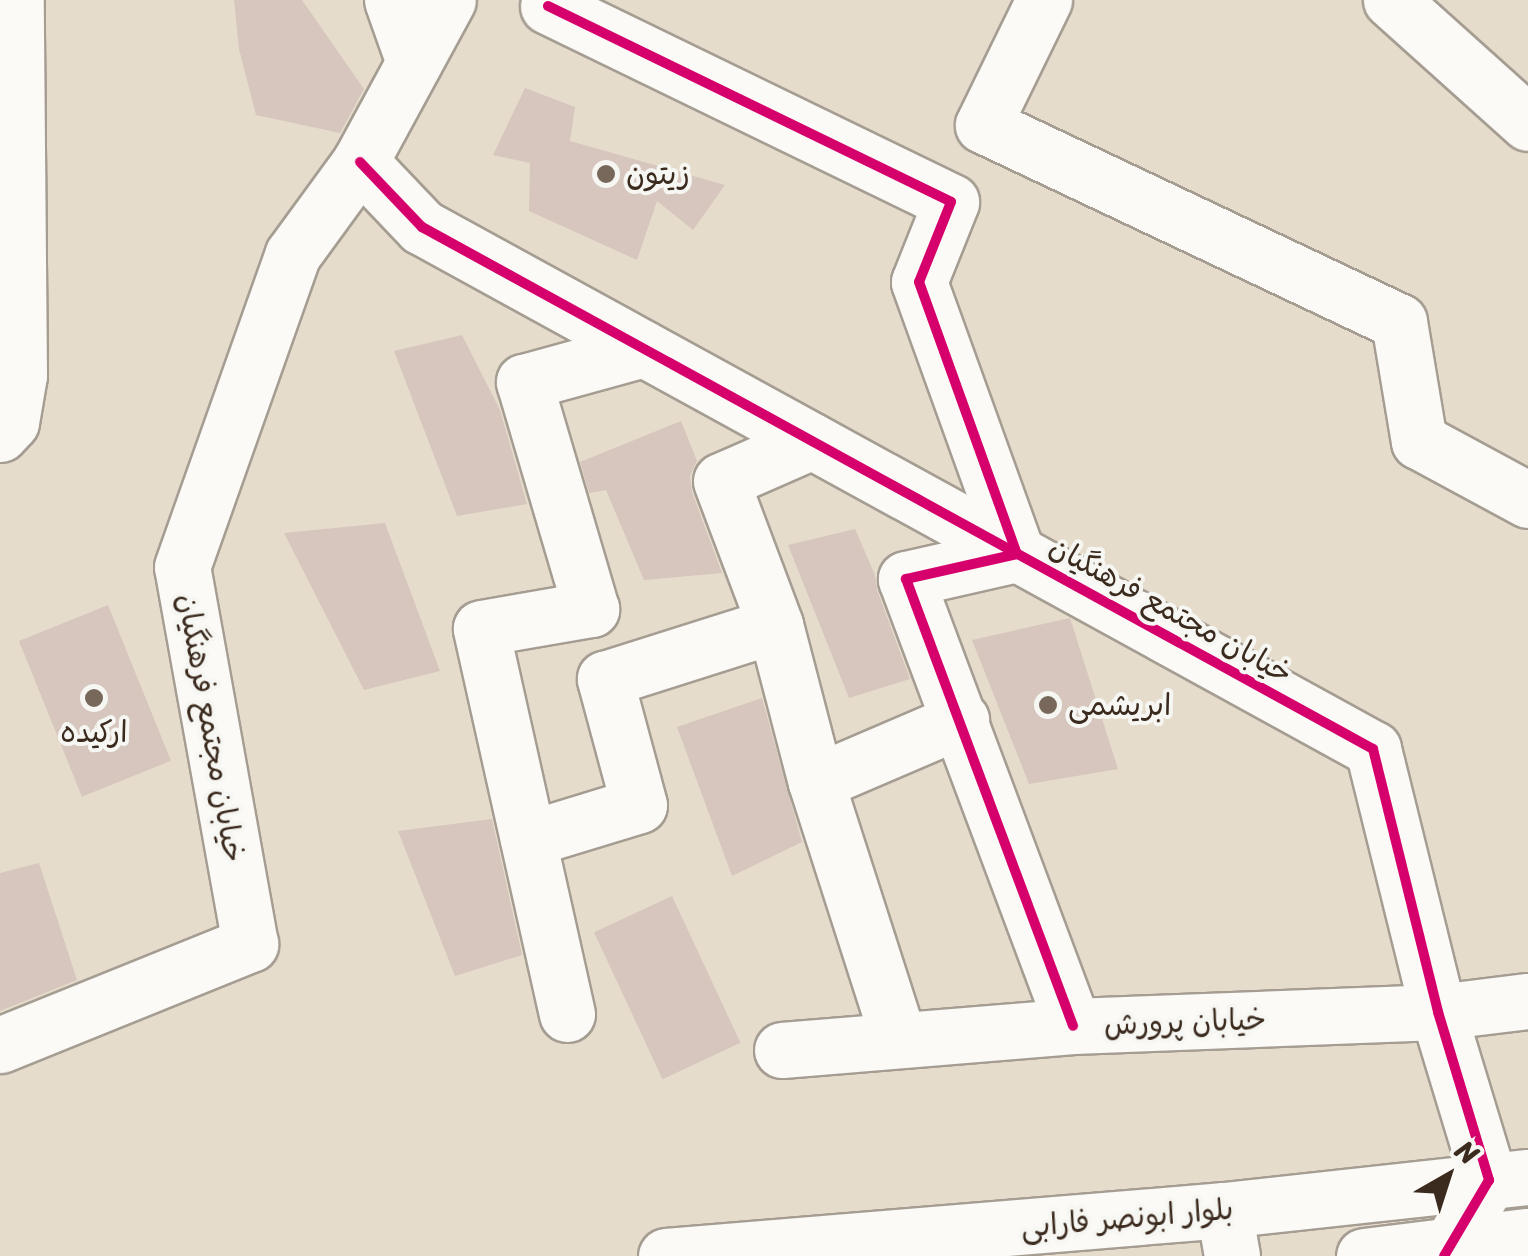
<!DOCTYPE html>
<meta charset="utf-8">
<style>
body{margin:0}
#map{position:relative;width:1528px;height:1256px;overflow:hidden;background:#e6dccc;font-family:Sriracha,"Playpen Sans Arabic",sans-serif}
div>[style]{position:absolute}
.building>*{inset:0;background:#d6c6bd;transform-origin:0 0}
.roads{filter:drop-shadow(2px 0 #a59d92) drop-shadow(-2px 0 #a59d92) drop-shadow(0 2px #a59d92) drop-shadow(0 -2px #a59d92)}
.minor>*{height:55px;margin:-27.5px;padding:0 27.5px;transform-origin:27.5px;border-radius:27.5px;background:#fbfaf7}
.cycleway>*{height:10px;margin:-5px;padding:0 5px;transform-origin:5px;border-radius:5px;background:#d6006c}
.dots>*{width:28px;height:28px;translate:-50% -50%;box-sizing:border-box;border:5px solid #f6f6f2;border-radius:50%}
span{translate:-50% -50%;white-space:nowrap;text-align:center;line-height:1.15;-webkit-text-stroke:8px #f6f6f2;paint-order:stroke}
.poi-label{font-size:30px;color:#3b2a1e}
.left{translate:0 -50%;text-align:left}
.street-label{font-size:30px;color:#3b2a1e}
.north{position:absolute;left:1398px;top:1126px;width:100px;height:100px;-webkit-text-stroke:8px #f6f6f2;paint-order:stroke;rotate:39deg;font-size:28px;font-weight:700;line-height:40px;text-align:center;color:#3b2a1e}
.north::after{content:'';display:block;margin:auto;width:35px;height:45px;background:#3b2a1e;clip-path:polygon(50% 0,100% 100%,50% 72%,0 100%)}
</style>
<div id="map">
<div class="building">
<i style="clip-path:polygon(234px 0,302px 0,364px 89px,340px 133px,256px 115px,239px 49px)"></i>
<i style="clip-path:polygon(525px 88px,575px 107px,570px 141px,725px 185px,693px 230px,657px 201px,637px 260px,529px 211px,530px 163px,493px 155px)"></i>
<i style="clip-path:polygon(462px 335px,500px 410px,527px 504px,457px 516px,394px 351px)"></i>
<i style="clip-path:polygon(681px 421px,697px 461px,690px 476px,692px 492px,722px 573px,644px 580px,606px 490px,589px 493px,580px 462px)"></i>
<i style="clip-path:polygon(385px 523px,440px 671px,364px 690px,284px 533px)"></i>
<i style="clip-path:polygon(855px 529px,875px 575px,877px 590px,910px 679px,849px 698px,788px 545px)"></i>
<i style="left:108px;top:605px;width:168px;height:96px;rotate:68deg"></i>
<i style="clip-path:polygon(1070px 618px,1118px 769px,1029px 784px,972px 640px)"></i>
<i style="clip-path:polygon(762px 698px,802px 842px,732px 876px,677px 727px)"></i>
<i style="clip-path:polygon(492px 819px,522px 955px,455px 976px,398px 831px)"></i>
<i style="clip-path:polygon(39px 863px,77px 980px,0 1011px,0 873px)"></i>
<i style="left:672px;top:896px;width:162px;height:86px;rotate:65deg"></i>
</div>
<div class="roads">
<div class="minor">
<i style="left:392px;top:0;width:66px;rotate:70.5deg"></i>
<i style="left:1044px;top:0;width:139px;rotate:116deg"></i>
<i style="left:983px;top:125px;width:460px;rotate:25.3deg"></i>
<i style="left:1399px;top:322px;width:121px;rotate:80.5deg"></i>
<i style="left:1419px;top:441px;width:124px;rotate:28.4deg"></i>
<i style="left:1391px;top:0;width:184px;rotate:41.9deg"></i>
<i style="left:548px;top:6px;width:448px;rotate:25.9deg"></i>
<i style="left:951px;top:202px;width:86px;rotate:111.8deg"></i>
<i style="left:919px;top:282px;width:289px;rotate:70.2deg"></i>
<i style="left:1017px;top:554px;width:114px;rotate:167.3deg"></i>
<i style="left:906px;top:579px;width:477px;rotate:69.5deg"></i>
<i style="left:360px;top:162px;width:90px;rotate:46.4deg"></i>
<i style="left:422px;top:227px;width:1085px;rotate:28.76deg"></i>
<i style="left:1373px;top:749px;width:271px;rotate:76.1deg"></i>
<i style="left:1438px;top:1012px;width:176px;rotate:73.1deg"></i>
<i style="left:1489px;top:1180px;width:88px;rotate:120.6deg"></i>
<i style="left:0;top:434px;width:16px;rotate:-47deg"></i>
<i style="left:11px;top:422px;width:48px;rotate:-80.3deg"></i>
<i style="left:19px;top:375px;width:375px;rotate:-90.5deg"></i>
<i style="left:812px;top:441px;width:99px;rotate:156.3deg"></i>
<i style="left:721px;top:481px;width:154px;rotate:69.4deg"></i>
<i style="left:775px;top:625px;width:162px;rotate:75.4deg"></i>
<i style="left:816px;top:782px;width:271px;rotate:72.2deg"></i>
<i style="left:816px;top:782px;width:158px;rotate:-23.2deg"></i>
<i style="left:528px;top:839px;width:116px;rotate:-17deg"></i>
<i style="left:639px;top:805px;width:131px;rotate:-105.1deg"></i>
<i style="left:605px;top:679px;width:178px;rotate:-17.6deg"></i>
<i style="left:567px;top:1014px;width:395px;rotate:-102.6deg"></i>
<i style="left:481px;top:628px;width:112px;rotate:-9.8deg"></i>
<i style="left:591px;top:609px;width:237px;rotate:-106.4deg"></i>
<i style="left:524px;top:382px;width:124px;rotate:-15.4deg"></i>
<i style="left:0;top:1045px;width:270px;rotate:-22deg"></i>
<i style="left:250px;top:944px;width:383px;rotate:-100.2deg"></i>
<i style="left:182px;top:567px;width:332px;rotate:-70.5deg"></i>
<i style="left:293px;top:254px;width:114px;rotate:-53.9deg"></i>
<i style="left:360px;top:162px;width:184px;rotate:-61.5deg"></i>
<i style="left:782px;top:1050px;width:292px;rotate:-4.7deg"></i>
<i style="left:1073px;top:1026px;width:365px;rotate:-2.2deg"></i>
<i style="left:1438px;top:1012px;width:91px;rotate:-7deg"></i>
<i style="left:1224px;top:1210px;width:47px;rotate:80.1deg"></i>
<i style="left:666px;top:1256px;width:560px;rotate:-4.71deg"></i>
<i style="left:1224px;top:1210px;width:306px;rotate:-6.2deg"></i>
<i style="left:1364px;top:1256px;width:165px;rotate:-7deg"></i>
</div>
</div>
<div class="cycleway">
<i style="left:548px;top:6px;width:448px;rotate:25.9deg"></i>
<i style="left:951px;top:202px;width:86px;rotate:111.8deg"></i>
<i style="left:919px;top:282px;width:289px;rotate:70.2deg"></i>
<i style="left:1017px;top:554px;width:114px;rotate:167.3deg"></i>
<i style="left:906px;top:579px;width:477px;rotate:69.5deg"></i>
<i style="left:360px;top:162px;width:90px;rotate:46.4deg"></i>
<i style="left:422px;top:227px;width:1085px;rotate:28.76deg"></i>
<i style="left:1373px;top:749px;width:271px;rotate:76.1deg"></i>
<i style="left:1438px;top:1012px;width:176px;rotate:73.1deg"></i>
<i style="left:1489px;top:1180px;width:88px;rotate:120.6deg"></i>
</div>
<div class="dots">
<i style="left:606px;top:174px;background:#77685b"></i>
<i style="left:94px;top:698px;background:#77685b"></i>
<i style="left:1048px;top:705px;background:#77685b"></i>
</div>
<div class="poi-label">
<span class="left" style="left:626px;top:174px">زیتون</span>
<span class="left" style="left:1068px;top:705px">ابریشمی</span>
<span style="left:94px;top:732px">ارکیده</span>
</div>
<div class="street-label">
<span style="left:1171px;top:610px;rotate:29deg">خیابان مجتمع فرهنگیان</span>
<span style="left:211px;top:728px;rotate:80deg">خیابان مجتمع فرهنگیان</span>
<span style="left:1185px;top:1022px;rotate:-2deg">خیابان پرورش</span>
<span style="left:1127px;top:1218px;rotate:-5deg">بلوار ابونصر فارابی</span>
</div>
<div class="north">N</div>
</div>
